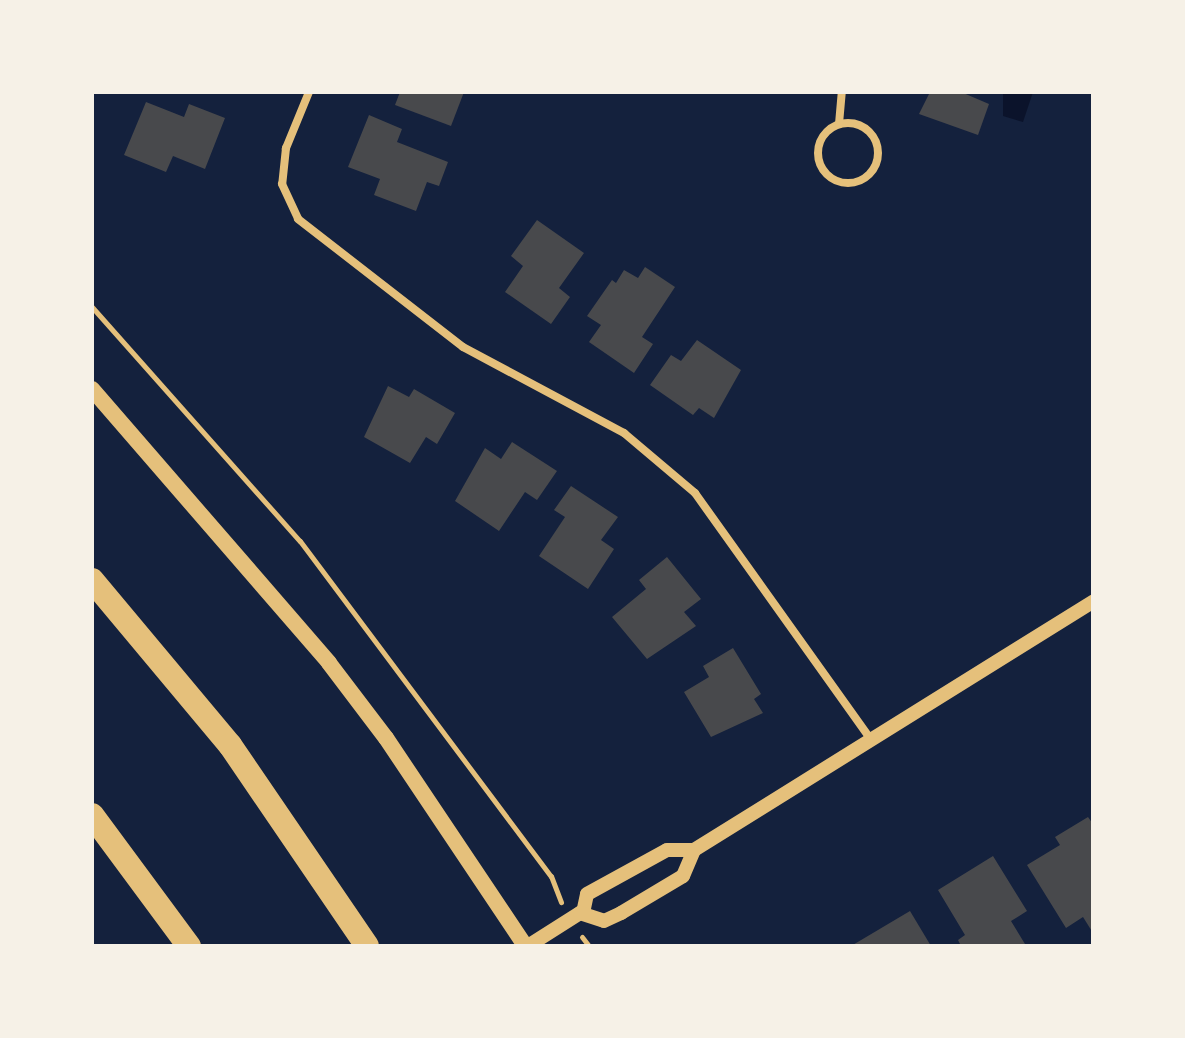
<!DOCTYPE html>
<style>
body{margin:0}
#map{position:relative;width:1185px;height:1038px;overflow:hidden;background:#14213d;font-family:Georgia,serif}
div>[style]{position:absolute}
.water>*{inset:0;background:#0b132b}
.building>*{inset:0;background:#48494c}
.path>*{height:5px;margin:-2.5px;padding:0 2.5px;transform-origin:2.5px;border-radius:2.5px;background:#e5c07b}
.minor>*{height:8px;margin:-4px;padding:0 4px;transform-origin:4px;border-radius:4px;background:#e5c07b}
.minor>.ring{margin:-4px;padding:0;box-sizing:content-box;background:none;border:8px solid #e5c07b;border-radius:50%}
.tertiary>*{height:14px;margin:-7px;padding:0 7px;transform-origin:7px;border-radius:7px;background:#e5c07b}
.secondary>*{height:16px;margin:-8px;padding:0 8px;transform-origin:8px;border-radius:8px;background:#e5c07b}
.motorway>*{height:24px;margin:-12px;padding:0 12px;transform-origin:12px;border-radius:12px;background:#e5c07b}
span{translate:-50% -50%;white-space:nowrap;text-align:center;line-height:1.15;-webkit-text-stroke:8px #f6f1e7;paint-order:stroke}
.frame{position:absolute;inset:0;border:94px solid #f6f1e7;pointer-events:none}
</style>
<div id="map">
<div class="water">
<i style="clip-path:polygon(1003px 92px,1033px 92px,1023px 122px,1003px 116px)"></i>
</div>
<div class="building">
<i style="clip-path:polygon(400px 92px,464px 92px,451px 126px,395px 105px)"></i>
<i style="clip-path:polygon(930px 92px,961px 92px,989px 104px,978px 135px,919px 114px)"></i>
<i style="clip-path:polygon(146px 102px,184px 117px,189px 104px,225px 118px,205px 169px,173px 156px,166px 172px,124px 155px)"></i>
<i style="clip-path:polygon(369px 115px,402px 129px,397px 142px,448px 162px,439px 186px,427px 182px,416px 211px,374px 195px,380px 179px,348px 167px)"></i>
<i style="clip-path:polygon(537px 220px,584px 253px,559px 288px,570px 297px,551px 324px,505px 292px,523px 266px,511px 256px)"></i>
<i style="clip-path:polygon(645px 267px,675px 287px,642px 337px,653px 344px,634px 373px,589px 342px,601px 325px,587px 316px,612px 280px,616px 283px,624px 270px,638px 278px)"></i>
<i style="clip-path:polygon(697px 340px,741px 370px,714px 418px,699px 408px,693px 415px,650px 385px,671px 355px,681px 361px)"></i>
<i style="clip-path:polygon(388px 386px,409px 397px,414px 389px,455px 413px,437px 444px,426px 437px,410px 463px,364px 437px)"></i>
<i style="clip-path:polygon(512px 442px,557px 471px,537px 500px,525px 492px,499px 531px,455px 501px,485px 448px,501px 459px)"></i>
<i style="clip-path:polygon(571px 486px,618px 517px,601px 540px,614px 549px,588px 589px,539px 556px,565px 517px,554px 510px)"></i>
<i style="clip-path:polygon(667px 557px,701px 599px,684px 612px,696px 626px,647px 659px,612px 617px,646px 589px,639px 580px)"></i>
<i style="clip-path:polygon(733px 648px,761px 694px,754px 699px,763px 713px,711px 737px,684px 692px,709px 677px,703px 666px)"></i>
<i style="clip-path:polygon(1088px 817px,1093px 824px,1093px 933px,1083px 917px,1066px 928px,1027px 865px,1060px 845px,1055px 837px)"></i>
<i style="clip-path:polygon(993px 856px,1027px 911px,1011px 921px,1025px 944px,961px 946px,958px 940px,965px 935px,938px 890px)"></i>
<i style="clip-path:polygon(910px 911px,931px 946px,851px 946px)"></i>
</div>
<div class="path">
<i style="left:92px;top:307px;width:313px;rotate:48.4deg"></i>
<i style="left:300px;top:541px;width:419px;rotate:53.2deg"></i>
<i style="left:551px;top:876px;width:28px;rotate:69deg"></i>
<i style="left:582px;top:937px;width:11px;rotate:52deg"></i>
</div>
<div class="minor">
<i style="left:309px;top:92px;width:61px;rotate:112.3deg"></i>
<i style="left:286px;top:148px;width:36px;rotate:96deg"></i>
<i style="left:282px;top:184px;width:38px;rotate:65deg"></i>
<i style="left:298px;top:219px;width:209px;rotate:37.8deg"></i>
<i style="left:463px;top:347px;width:183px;rotate:28.1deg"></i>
<i style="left:624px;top:433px;width:93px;rotate:40.2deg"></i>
<i style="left:695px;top:493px;width:303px;rotate:54.5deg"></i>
<i class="ring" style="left:818px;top:123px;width:52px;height:52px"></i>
<i style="left:839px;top:124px;width:32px;rotate:-85deg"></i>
</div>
<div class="tertiary">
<i style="left:583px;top:913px;width:19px;rotate:-78deg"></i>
<i style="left:587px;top:894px;width:91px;rotate:-28.8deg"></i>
<i style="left:667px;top:850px;width:27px"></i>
<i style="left:694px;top:850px;width:470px;rotate:-31.9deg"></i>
<i style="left:528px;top:946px;width:62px;rotate:-32.4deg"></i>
<i style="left:580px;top:913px;width:25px;rotate:18deg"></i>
<i style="left:604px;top:921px;width:19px;rotate:-25deg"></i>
<i style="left:621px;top:913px;width:72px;rotate:-30.8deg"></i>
<i style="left:683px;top:876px;width:28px;rotate:-67deg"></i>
</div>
<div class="secondary">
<i style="left:92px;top:389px;width:362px;rotate:49.1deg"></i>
<i style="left:329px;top:663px;width:94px;rotate:52.8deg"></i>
<i style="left:386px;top:738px;width:250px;rotate:56.2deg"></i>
</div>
<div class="motorway">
<i style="left:92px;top:580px;width:215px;rotate:50.1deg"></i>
<i style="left:230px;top:745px;width:243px;rotate:55.7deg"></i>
<i style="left:92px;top:815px;width:163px;rotate:53.5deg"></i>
</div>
<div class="frame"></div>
</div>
